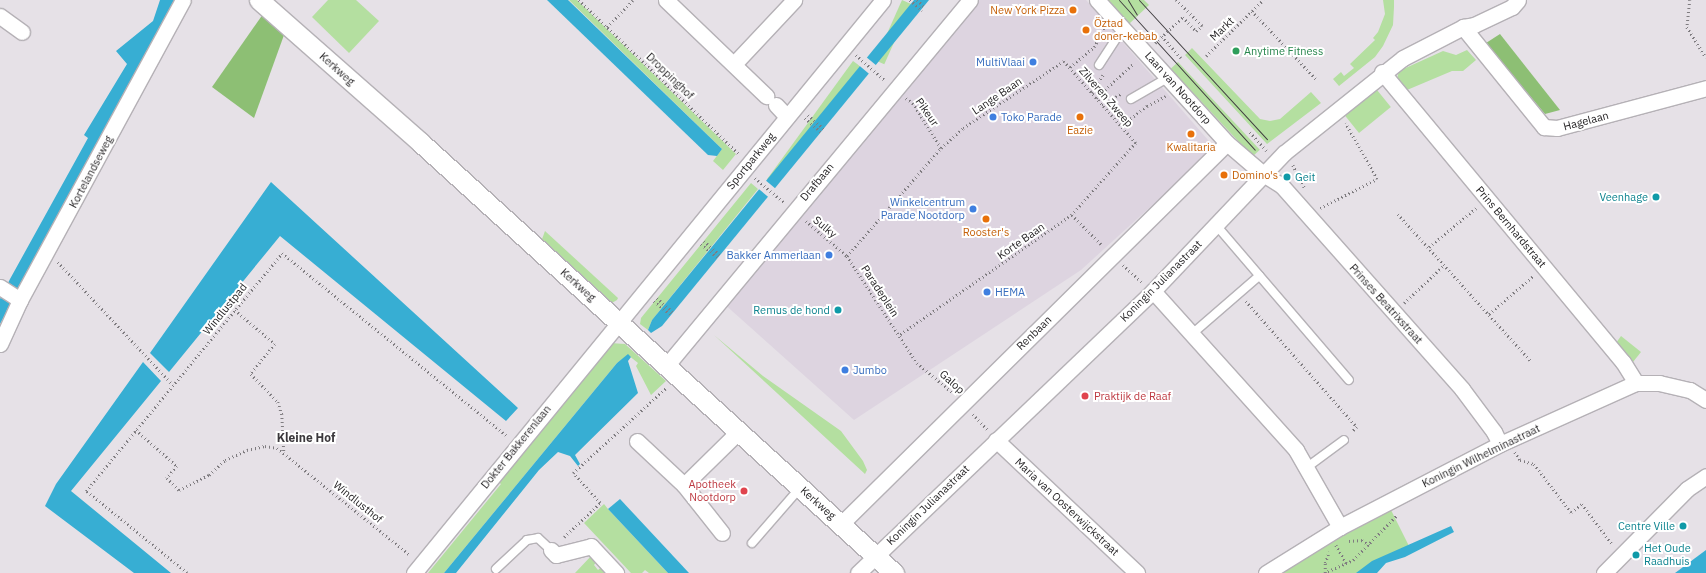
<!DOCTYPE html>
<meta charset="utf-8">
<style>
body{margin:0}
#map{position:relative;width:1706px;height:573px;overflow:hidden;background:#e6e1e7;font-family:"IBM Plex Sans",sans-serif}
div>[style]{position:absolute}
.built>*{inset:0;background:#ddd4e0}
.green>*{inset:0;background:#b4dfa0;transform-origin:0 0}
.forest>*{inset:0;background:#8dbf74}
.water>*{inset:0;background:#37aed3}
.pier>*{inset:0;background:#e6e1e7;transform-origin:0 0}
.path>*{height:2.5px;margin-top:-1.25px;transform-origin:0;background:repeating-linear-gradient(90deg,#7f7c80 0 1px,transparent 0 4px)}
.roads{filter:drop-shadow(1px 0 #b5b1b6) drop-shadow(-1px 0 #b5b1b6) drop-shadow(0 1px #b5b1b6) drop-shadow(0 -1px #b5b1b6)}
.service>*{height:8px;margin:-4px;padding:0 4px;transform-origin:4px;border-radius:4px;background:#fff}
.minor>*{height:15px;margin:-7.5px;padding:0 7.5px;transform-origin:7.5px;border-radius:7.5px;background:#fff}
.tertiary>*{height:19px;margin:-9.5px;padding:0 9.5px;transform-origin:9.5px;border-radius:9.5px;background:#fff}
.tram>*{height:1px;margin:-0.5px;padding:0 0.5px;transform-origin:0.5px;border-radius:0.5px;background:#423f42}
.dots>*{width:11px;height:11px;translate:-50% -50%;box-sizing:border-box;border:2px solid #fff;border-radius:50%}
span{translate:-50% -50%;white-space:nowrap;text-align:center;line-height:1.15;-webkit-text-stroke:4px #fff;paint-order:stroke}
.food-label{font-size:11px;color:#c56008}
.right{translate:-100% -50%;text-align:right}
.left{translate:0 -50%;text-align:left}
.street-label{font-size:11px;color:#211f21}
.leisure-label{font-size:11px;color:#27864d}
.shop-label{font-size:11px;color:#366cbe}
.culture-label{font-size:11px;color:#0d838f}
.health-label{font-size:11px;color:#be3a42}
.neighbourhood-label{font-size:12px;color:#3b383c;font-weight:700}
</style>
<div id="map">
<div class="built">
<i style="clip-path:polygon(975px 0,1086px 0,1215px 148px,1081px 270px,854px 420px,722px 302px)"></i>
</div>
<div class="green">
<i style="clip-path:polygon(328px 0,356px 0,379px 21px,349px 53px,312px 17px)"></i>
<i style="clip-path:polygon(569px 0,577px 0,736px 154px,723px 170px,713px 161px,722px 149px)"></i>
<i style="left:902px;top:0;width:10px;height:66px;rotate:24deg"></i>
<i style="clip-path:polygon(1107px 0,1144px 0,1149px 5px,1129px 24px)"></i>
<i style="clip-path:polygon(1383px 0,1394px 0,1394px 7px,1393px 25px,1383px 46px,1375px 57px,1339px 86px,1333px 79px,1341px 72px,1344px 76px,1354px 68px,1350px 64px,1375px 40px,1373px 38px,1378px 32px,1385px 14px)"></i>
<i style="clip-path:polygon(1192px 48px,1260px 119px,1270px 121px,1280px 119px,1311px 92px,1321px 103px,1267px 144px,1185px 55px)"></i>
<i style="clip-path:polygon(1467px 50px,1476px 60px,1463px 71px,1452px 71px,1407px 90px,1397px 79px,1399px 71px,1443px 51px,1456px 55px)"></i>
<i style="left:853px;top:61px;width:9px;height:146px;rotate:36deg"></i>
<i style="left:1178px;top:62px;width:120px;height:10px;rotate:47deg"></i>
<i style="left:1377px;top:90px;width:22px;height:41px;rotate:51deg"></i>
<i style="clip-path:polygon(751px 183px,758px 189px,652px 320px,648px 330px,640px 324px,641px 318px)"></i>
<i style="clip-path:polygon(545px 231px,618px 298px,617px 300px,610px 304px,541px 242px)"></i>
<i style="clip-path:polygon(714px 335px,763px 376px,841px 431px,863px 461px,867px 470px,865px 474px)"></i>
<i style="clip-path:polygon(1621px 336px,1641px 352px,1633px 362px,1616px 343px)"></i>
<i style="clip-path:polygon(610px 343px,625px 344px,666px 381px,651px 395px,636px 366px,638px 363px,628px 355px,617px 363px,444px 573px,428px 573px,501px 484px,497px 481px)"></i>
<i style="clip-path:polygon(604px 504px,608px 509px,668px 573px,649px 573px,645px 570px,642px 573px,631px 573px,584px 523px)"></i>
<i style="clip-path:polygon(1389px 506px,1409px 546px,1400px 549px,1369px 573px,1279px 573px)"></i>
<i style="clip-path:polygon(592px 555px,597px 561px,594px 565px,598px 570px,603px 566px,610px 573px,575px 573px)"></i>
</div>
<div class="forest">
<i style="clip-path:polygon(263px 14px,284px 35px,254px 118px,212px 87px)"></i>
<i style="clip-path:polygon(1500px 34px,1560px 110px,1545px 114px,1486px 43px)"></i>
</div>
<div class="water">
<i style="clip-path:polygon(160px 0,175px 0,0 324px,0 299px,10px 279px,88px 138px,84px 135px,127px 64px,116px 51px,153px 21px)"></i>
<i style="clip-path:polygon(547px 0,568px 0,722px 149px,717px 156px,708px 155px)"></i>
<i style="clip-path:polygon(914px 0,929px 0,662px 326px,651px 333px,648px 330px,652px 320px)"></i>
<i style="clip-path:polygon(271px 182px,518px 408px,506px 421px,280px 236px,169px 372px,150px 353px)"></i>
<i style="clip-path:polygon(628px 354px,631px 357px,628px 361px,638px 393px,575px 455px,580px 464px,578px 466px,570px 456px,558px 452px,539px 470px,456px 573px,444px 573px,617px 363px)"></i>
<i style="clip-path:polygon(143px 362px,161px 381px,71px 491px,171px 573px,134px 573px,45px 506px,56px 484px)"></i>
<i style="clip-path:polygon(620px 499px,689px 573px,668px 573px,608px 509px)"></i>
<i style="clip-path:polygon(1451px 526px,1454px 532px,1405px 557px,1386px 563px,1377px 573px,1356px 573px,1372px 561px)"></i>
<i style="clip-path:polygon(1706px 550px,1706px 573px,1675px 573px)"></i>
</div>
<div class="pier">
<i style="left:865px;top:56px;width:16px;height:11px;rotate:40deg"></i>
<i style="left:764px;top:179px;width:16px;height:11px;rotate:40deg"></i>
</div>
<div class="path">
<i style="left:579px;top:0;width:222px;rotate:43.9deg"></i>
<i style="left:910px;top:0;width:16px;rotate:40deg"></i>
<i style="left:917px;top:0;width:11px;rotate:41deg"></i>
<i style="left:1690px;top:0;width:27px;rotate:96deg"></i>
<i style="left:1687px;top:27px;width:36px;rotate:58deg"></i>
<i style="left:1252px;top:11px;width:16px;rotate:-45deg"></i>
<i style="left:607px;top:27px;width:37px;rotate:-46deg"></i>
<i style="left:1162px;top:36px;width:29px;rotate:49deg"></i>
<i style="left:1155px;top:43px;width:38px;rotate:-43deg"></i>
<i style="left:1183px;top:17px;width:19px;rotate:47deg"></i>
<i style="left:1196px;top:31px;width:8px;rotate:-40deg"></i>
<i style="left:1202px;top:26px;width:37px;rotate:-135deg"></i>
<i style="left:856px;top:55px;width:38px;rotate:41deg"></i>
<i style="left:1206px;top:56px;width:64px;rotate:-44.4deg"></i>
<i style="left:1252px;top:11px;width:93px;rotate:46.7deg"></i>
<i style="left:1070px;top:67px;width:31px;rotate:-40deg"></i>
<i style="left:1094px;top:47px;width:21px;rotate:-62deg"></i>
<i style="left:1092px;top:93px;width:21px;rotate:-59deg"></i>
<i style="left:906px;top:98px;width:9px;rotate:36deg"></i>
<i style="left:913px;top:103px;width:53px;rotate:58.1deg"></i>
<i style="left:1096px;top:98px;width:52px;rotate:-42.6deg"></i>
<i style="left:1102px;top:105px;width:23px;rotate:-31deg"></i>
<i style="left:808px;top:115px;width:21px;rotate:41deg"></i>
<i style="left:805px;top:118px;width:21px;rotate:41deg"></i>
<i style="left:1121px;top:126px;width:33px;rotate:-38deg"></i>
<i style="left:1147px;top:106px;width:21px;rotate:-28deg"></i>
<i style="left:1250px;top:132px;width:25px;rotate:48deg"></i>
<i style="left:1293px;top:165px;width:25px;rotate:63deg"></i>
<i style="left:755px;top:178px;width:38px;rotate:40deg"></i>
<i style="left:1320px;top:208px;width:64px;rotate:-27deg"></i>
<i style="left:1377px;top:179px;width:64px;rotate:-119.7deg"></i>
<i style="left:1398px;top:214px;width:198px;rotate:47.9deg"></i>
<i style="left:1072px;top:215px;width:42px;rotate:45deg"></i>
<i style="left:806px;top:221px;width:54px;rotate:40.5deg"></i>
<i style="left:847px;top:256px;width:128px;rotate:56.8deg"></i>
<i style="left:917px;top:363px;width:47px;rotate:39.8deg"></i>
<i style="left:704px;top:241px;width:21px;rotate:41deg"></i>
<i style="left:701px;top:244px;width:22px;rotate:39deg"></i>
<i style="left:1429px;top:247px;width:61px;rotate:-39.7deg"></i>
<i style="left:847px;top:256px;width:143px;rotate:-49deg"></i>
<i style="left:941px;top:148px;width:30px;rotate:-42deg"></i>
<i style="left:963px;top:128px;width:121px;rotate:-33.6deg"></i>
<i style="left:1064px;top:61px;width:109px;rotate:48.7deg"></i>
<i style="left:1136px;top:143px;width:96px;rotate:131.6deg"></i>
<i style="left:1072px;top:215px;width:210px;rotate:145.1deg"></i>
<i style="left:58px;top:262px;width:168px;rotate:46.9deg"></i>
<i style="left:1123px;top:265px;width:25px;rotate:42deg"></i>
<i style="left:657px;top:298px;width:21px;rotate:41deg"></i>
<i style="left:654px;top:301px;width:22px;rotate:39deg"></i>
<i style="left:1246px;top:301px;width:168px;rotate:48.6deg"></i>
<i style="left:1357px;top:427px;width:7px;rotate:135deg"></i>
<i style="left:1404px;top:303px;width:55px;rotate:-43.5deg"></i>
<i style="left:235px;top:310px;width:52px;rotate:40.4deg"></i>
<i style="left:275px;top:344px;width:38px;rotate:129deg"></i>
<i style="left:251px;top:374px;width:39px;rotate:46deg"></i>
<i style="left:278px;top:402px;width:13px;rotate:72deg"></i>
<i style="left:282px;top:414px;width:38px;rotate:87deg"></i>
<i style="left:1489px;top:314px;width:58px;rotate:-40.8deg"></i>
<i style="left:973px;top:414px;width:21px;rotate:47deg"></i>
<i style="left:136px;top:430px;width:55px;rotate:41.3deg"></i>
<i style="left:177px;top:466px;width:16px;rotate:130deg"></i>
<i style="left:167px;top:478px;width:17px;rotate:45deg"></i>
<i style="left:179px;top:490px;width:34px;rotate:-27deg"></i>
<i style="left:209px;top:475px;width:22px;rotate:-43deg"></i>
<i style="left:225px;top:460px;width:24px;rotate:-24deg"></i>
<i style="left:247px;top:450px;width:18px;rotate:-13deg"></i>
<i style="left:265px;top:446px;width:12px;rotate:9deg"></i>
<i style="left:277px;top:448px;width:171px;rotate:38.8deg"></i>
<i style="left:1515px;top:452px;width:9px;rotate:58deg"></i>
<i style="left:1520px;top:460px;width:15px;rotate:16deg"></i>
<i style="left:1534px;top:464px;width:61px;rotate:52.4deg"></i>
<i style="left:1571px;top:512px;width:14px;rotate:-36deg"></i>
<i style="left:1582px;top:504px;width:50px;rotate:53.1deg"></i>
<i style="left:564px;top:537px;width:50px;rotate:-43.4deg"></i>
<i style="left:600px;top:503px;width:40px;rotate:-132deg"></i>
<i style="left:573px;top:473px;width:126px;rotate:-42.4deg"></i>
<i style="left:1349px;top:541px;width:13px;rotate:-4deg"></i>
<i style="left:1362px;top:540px;width:9px;rotate:36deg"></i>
<i style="left:1336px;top:545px;width:22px;rotate:60deg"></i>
<i style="left:187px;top:573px;width:130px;rotate:-140.9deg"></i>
<i style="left:86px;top:491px;width:308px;rotate:-50.5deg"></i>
<i style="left:282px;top:253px;width:290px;rotate:39.1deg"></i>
<i style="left:1324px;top:573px;width:32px;rotate:-24deg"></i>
<i style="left:1353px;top:560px;width:63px;rotate:-45.6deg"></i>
<i style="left:1325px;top:573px;width:10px;rotate:-90deg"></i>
<i style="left:1325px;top:563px;width:12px;rotate:-70deg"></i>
</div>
<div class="roads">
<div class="service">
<i style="left:1099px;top:65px;width:44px;rotate:-57deg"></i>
<i style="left:1131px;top:99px;width:44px;rotate:-30.1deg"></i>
<i style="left:1216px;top:225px;width:204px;rotate:49.4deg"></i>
<i style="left:1192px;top:334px;width:89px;rotate:-40.9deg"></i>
<i style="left:1306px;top:468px;width:47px;rotate:-36.4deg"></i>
<i style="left:752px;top:543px;width:73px;rotate:-48.9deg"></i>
<i style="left:496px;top:569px;width:42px;rotate:-43.1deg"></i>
<i style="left:527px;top:540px;width:11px;rotate:-10deg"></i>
<i style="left:538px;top:538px;width:18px;rotate:43deg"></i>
</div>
<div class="minor">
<i style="left:666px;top:0;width:139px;rotate:43.8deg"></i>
<i style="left:1097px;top:0;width:193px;rotate:47.7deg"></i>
<i style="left:1227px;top:143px;width:48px;rotate:40.7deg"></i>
<i style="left:1263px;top:174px;width:22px;rotate:32deg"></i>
<i style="left:1282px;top:186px;width:271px;rotate:48.4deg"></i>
<i style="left:1462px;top:389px;width:54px;rotate:53.3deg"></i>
<i style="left:1494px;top:432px;width:13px;rotate:63deg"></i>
<i style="left:0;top:16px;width:27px;rotate:36deg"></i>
<i style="left:1463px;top:27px;width:129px;rotate:51deg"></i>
<i style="left:1544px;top:127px;width:13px;rotate:4deg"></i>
<i style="left:1557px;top:128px;width:154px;rotate:-15deg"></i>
<i style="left:734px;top:64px;width:88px;rotate:-46.8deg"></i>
<i style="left:1382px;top:72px;width:377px;rotate:50.3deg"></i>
<i style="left:1623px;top:362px;width:25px;rotate:58deg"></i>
<i style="left:776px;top:105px;width:16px;rotate:47deg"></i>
<i style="left:0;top:287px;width:24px;rotate:33deg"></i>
<i style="left:1153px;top:291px;width:214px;rotate:48deg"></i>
<i style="left:1296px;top:450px;width:89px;rotate:60.3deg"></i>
<i style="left:0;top:344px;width:48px;rotate:-65.6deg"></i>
<i style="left:20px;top:300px;width:341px;rotate:-61.5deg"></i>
<i style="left:667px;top:365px;width:474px;rotate:-50.3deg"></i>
<i style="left:996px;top:440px;width:194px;rotate:43.3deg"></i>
<i style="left:637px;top:441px;width:64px;rotate:43.1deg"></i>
<i style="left:684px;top:485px;width:61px;rotate:51.6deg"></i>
<i style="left:684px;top:485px;width:77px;rotate:-44.5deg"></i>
<i style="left:841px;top:524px;width:542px;rotate:-44.63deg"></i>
<i style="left:551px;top:550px;width:7px;rotate:45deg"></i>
<i style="left:556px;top:555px;width:36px;rotate:-14deg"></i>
<i style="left:591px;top:546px;width:37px;rotate:47deg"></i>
<i style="left:414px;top:573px;width:740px;rotate:-50.7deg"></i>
<i style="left:858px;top:573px;width:408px;rotate:-43.7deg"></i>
<i style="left:1153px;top:291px;width:190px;rotate:-46.5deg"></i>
<i style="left:1284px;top:153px;width:152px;rotate:-38.6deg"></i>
<i style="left:1403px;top:58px;width:68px;rotate:-27.3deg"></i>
<i style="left:1463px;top:27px;width:11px;rotate:-10deg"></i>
<i style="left:1474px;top:25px;width:42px;rotate:-25.3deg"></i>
<i style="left:1512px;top:7px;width:9px;rotate:-49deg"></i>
<i style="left:1266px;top:573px;width:87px;rotate:-31.9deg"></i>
<i style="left:1340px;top:527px;width:180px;rotate:-27.4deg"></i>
<i style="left:1500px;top:444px;width:149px;rotate:-24.2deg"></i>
<i style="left:1636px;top:383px;width:23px"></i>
<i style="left:1659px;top:383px;width:32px;rotate:13deg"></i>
<i style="left:1690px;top:390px;width:19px;rotate:32deg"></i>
<i style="left:1604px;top:573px;width:118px;rotate:-45.3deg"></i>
<i style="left:1687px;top:489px;width:23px;rotate:-34deg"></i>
</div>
<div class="tertiary">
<i style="left:259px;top:0;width:215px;rotate:41.4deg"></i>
<i style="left:420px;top:142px;width:641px;rotate:42.28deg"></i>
</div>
</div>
<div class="tram">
<i style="left:1119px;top:0;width:202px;rotate:47.8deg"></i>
<i style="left:1128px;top:0;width:17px;rotate:59deg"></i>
<i style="left:1139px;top:0;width:189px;rotate:47.4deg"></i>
</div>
<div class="dots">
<i style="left:1073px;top:10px;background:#e8710a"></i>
<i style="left:1086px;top:30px;background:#e8710a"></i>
<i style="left:1236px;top:51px;background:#2e9e5b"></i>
<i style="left:1033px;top:62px;background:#3f7fe0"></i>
<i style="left:993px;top:117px;background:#3f7fe0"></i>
<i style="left:1080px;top:117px;background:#e8710a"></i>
<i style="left:1191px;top:134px;background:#e8710a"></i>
<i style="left:1224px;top:175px;background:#e8710a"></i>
<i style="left:1287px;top:177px;background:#0f9aa8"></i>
<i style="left:1656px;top:197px;background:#0f9aa8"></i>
<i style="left:973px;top:209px;background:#3f7fe0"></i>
<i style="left:986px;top:219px;background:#e8710a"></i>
<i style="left:829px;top:255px;background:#3f7fe0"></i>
<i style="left:987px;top:292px;background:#3f7fe0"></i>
<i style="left:838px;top:310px;background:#0f9aa8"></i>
<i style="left:845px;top:370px;background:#3f7fe0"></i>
<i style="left:1085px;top:396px;background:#e0444e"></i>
<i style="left:744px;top:491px;background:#e0444e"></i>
<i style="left:1683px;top:526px;background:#0f9aa8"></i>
<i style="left:1636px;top:555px;background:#0f9aa8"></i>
</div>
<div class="food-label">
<span class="right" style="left:1065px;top:10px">New York Pizza</span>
<span class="left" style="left:1094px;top:30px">Öztad<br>doner-kebab</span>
<span style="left:1080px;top:130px">Eazie</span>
<span style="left:1191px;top:147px">Kwalitaria</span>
<span class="left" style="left:1232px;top:175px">Domino's</span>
<span style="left:986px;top:232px">Rooster's</span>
</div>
<div class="street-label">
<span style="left:1222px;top:29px;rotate:-44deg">Markt</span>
<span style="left:337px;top:69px;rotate:42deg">Kerkweg</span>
<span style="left:670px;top:76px;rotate:44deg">Droppinghof</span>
<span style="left:1178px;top:88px;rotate:48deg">Laan van Nootdorp</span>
<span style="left:997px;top:96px;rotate:-34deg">Lange Baan</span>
<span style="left:1106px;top:97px;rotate:49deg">Zilveren Zweep</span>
<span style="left:927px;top:112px;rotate:55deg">Pikeur</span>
<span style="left:1586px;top:121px;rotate:-15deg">Hagelaan</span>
<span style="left:751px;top:161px;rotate:-51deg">Sportparkweg</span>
<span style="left:91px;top:172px;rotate:-62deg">Kortelandseweg</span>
<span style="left:817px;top:182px;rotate:-50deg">Drafbaan</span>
<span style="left:825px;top:227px;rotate:40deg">Sulky</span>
<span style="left:1511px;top:227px;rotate:50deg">Prins Bernhardstraat</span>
<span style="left:1021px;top:241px;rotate:-35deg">Korte Baan</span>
<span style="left:1161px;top:281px;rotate:-45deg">Koningin Julianastraat</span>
<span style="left:578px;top:285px;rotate:42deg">Kerkweg</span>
<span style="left:880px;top:291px;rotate:57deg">Paradeplein</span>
<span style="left:1386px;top:304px;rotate:48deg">Prinses Beatrixstraat</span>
<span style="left:225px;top:309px;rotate:-51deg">Windlustpad</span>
<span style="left:1034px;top:333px;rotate:-44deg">Renbaan</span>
<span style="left:952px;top:382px;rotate:42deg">Galop</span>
<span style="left:516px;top:447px;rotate:-51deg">Dokter Bakkerenlaan</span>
<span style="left:1481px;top:456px;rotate:-26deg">Koningin Wilhelminastraat</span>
<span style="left:358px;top:502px;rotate:39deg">Windlusthof</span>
<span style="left:818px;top:503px;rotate:42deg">Kerkweg</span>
<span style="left:928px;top:505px;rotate:-44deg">Koningin Julianastraat</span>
<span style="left:1067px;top:507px;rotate:43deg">Maria van Oosterwijckstraat</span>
</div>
<div class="leisure-label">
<span class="left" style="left:1244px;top:51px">Anytime Fitness</span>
</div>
<div class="shop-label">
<span class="right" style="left:1025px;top:62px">MultiVlaai</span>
<span class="left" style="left:1001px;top:117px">Toko Parade</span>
<span class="right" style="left:965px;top:209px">Winkelcentrum<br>Parade Nootdorp</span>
<span class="right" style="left:821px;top:255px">Bakker Ammerlaan</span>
<span class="left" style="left:995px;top:292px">HEMA</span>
<span class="left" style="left:853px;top:370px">Jumbo</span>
</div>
<div class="culture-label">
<span class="left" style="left:1295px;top:177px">Geit</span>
<span class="right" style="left:1648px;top:197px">Veenhage</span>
<span class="right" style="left:830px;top:310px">Remus de hond</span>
<span class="right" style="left:1675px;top:526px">Centre Ville</span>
<span class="left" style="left:1644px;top:555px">Het Oude<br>Raadhuis</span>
</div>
<div class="health-label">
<span class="left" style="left:1094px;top:396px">Praktijk de Raaf</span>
<span class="right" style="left:736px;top:491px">Apotheek<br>Nootdorp</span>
</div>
<div class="neighbourhood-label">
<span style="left:306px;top:438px">Kleine Hof</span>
</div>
</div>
